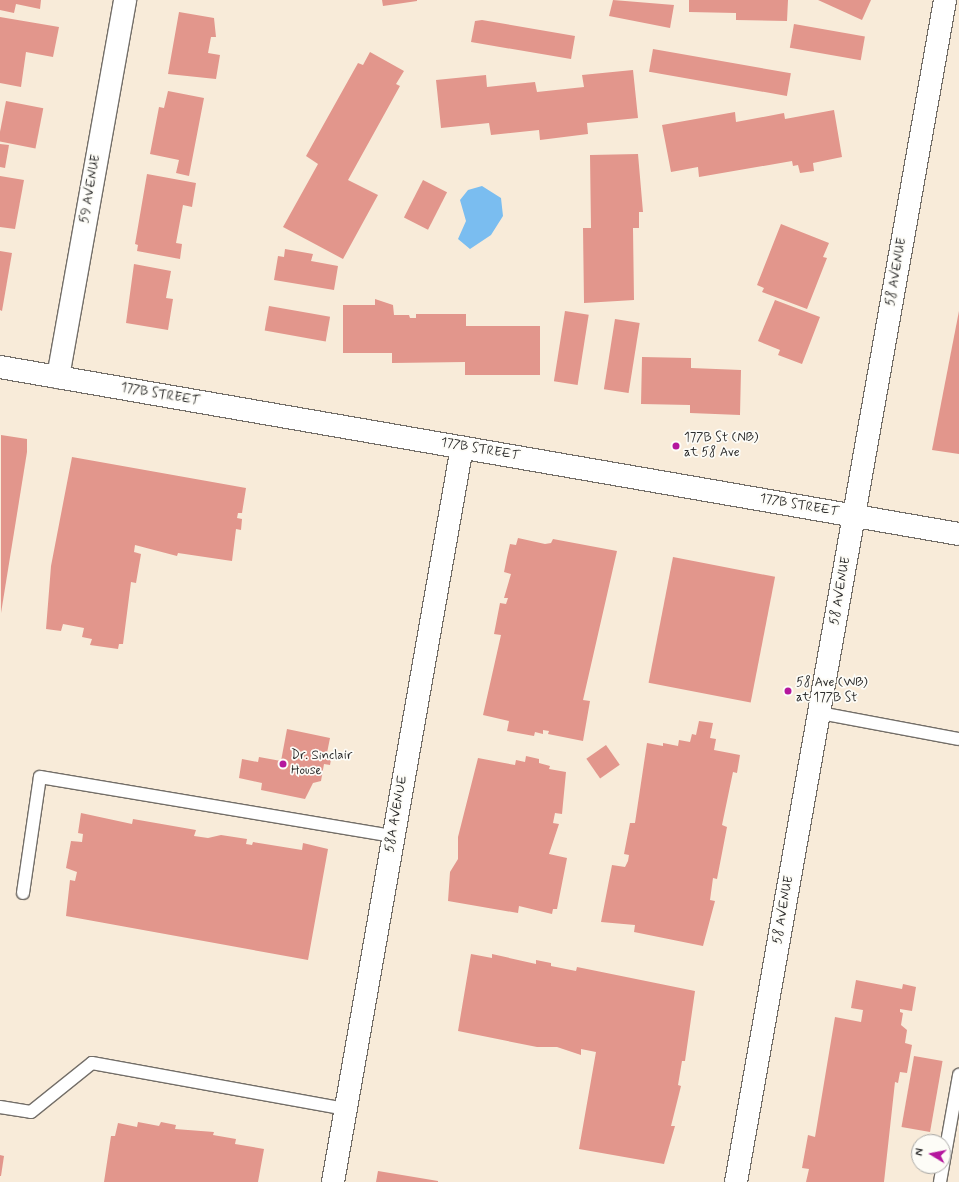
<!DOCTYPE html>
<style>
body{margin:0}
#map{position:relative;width:959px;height:1182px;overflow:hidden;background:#f8ebd9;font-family:Mynerve,sans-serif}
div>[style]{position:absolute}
.water>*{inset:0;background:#7abdf0}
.building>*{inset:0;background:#e2968c;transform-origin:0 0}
.roads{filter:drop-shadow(1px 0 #736e68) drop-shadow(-1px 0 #736e68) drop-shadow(0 1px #736e68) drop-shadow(0 -1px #736e68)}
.service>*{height:12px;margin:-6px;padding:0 6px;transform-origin:6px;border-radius:6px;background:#fff}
.minor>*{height:22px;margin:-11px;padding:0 11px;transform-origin:11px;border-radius:11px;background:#fff}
.tertiary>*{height:22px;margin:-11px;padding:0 11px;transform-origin:11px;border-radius:11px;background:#fff}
.dots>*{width:11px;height:11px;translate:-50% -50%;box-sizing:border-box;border:2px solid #fdfcf7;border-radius:50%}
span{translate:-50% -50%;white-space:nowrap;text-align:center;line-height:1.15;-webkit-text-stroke:3.5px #fdfcf7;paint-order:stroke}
.street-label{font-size:13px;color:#2b2b2b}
.poi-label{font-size:13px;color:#2b2b2b}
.left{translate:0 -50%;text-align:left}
.north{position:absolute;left:911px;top:1134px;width:40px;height:40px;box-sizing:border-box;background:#fdfcf7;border:1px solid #a9a8a5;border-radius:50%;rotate:280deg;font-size:11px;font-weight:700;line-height:16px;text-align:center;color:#2b2b2b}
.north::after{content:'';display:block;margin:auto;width:14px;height:18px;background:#b5179e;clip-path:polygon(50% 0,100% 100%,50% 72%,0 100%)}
</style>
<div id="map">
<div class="water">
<i style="clip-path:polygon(482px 186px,501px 198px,503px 216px,491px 235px,470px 249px,458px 239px,466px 221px,460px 200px,468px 190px)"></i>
</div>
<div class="building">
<i style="clip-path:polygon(0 0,41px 0,40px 9px,16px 4px,14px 13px,0 10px)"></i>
<i style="clip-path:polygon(382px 0,417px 0,417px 1px,383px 6px)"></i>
<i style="clip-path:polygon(613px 0,674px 5px,670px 28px,609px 16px)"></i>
<i style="clip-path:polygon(689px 0,788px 0,787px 21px,736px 20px,736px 13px,689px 12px)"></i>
<i style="clip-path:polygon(818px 0,871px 0,862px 20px)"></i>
<i style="clip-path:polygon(179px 12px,214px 18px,216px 37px,211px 37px,208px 53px,220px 55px,216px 79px,168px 74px)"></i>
<i style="clip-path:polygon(0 17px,59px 27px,53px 57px,26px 52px,21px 87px,0 83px)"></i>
<i style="clip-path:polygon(482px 20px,575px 36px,571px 59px,471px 42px,475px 21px)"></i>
<i style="left:794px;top:24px;width:72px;height:24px;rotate:10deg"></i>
<i style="left:653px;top:49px;width:140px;height:23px;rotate:10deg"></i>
<i style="clip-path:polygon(370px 52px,404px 71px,396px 84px,400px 86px,348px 180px,378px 195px,343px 259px,283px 227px,318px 164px,306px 156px,358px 63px,363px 65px)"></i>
<i style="clip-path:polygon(633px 70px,638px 118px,587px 123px,588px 134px,540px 140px,539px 130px,491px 135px,489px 123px,441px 128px,436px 80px,486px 75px,487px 87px,535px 82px,537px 92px,584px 87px,582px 75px)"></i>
<i style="clip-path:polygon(168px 91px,204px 98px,189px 176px,176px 173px,179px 160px,150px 154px,159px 107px,164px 108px)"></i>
<i style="left:6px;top:101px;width:38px;height:41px;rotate:11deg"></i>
<i style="clip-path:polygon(834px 110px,842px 157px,813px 163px,814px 171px,800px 173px,798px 165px,793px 166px,792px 161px,699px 177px,698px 167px,671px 172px,662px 125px,735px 112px,736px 122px,784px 113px,785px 119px)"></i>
<i style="clip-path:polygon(0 144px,9px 145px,5px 168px,0 167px)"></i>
<i style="clip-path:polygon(638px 154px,643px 212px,639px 212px,639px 228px,633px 228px,634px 300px,584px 303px,583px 228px,591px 228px,590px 155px)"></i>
<i style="clip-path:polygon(147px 174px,196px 183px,192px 207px,183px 205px,176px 243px,182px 244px,180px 259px,137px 251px,138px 245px,135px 244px)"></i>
<i style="clip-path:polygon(0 176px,24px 180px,15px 229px,0 227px)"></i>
<i style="left:423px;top:180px;width:27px;height:42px;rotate:27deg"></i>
<i style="clip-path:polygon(781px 224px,829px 243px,823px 257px,827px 258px,807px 309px,762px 292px,764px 288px,757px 285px)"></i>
<i style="clip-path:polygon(285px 249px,313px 254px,311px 261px,338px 266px,334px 290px,274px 280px,278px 256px,284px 257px)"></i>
<i style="clip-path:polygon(0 251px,12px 253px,2px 311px,0 310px)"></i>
<i style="clip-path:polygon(134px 264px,171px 271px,166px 298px,173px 299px,168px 330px,126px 323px)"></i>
<i style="clip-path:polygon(375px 299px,393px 305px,394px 315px,409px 315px,410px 318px,416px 318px,416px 314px,466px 314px,466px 326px,540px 326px,540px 375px,465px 375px,465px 362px,392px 363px,392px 353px,343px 353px,343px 305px,375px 305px)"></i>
<i style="clip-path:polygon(775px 300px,820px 317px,802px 364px,778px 355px,780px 350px,758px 341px)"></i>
<i style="left:269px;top:306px;width:62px;height:25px;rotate:10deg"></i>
<i style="left:565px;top:311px;width:24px;height:71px;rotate:9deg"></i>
<i style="clip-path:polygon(959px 311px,959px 454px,932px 450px)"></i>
<i style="left:615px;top:319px;width:25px;height:71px;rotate:9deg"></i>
<i style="clip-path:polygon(642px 357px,691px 358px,691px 368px,741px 370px,740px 415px,690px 413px,690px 405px,641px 404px)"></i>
<i style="clip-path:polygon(1px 435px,27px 439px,27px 452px,1px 613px)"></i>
<i style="clip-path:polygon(72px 457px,246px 488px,242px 513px,238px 513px,237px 518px,242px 519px,241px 530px,236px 529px,232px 561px,178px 553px,177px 556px,135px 545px,134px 552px,141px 554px,136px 583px,131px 582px,123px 644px,119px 644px,118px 649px,90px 645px,92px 639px,82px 637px,84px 628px,63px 624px,61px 631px,46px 629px,51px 566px)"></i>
<i style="clip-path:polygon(518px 538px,545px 544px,551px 543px,553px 539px,617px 551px,583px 700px,590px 701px,583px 741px,548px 734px,549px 731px,543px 730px,543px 734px,535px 732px,534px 736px,507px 731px,509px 721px,483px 715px,501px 635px,494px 634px,500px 603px,506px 604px,508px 598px,504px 598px,511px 574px,504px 572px,507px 557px,510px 544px,516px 545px)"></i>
<i style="left:673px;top:557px;width:104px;height:128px;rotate:11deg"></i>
<i style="clip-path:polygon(699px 721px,713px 723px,710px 738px,716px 739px,714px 750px,740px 755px,737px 773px,733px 772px,722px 825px,727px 827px,717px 879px,713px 878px,710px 900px,715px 901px,703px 946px,634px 932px,635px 925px,601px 922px,612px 865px,625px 867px,628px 861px,629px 855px,624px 854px,630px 823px,635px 823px,647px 743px,663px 746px,663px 743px,678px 746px,679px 740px,690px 742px,692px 734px,696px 735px)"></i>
<i style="clip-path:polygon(287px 729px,330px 738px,327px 753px,332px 754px,330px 765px,324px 764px,321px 781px,313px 783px,305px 799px,261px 790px,262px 783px,239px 778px,242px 759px,258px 762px,259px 757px,281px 761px)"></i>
<i style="left:606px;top:745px;width:24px;height:24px;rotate:55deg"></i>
<i style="clip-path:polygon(526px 756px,539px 759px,539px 763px,550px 766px,549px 769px,566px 772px,562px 814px,555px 813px,553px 823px,559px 824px,549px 854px,567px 858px,557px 909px,553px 909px,552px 914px,519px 906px,518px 913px,448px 901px,450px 872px,458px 859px,458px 837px,478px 758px,515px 765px,516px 760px,525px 762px)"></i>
<i style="clip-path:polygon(81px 813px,132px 824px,133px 819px,196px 830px,194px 836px,208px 838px,221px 835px,247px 839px,246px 844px,252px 845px,253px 842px,302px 850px,303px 843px,328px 849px,308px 960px,66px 916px,70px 880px,75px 881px,77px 872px,66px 868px,71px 841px,82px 842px,83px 834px,78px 833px)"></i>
<i style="clip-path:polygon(471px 954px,492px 958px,492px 954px,536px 964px,536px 960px,551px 963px,551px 966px,576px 971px,577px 967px,695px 991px,685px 1061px,682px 1061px,678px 1085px,681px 1086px,671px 1126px,675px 1126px,664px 1164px,579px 1149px,596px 1052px,581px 1049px,581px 1055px,557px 1047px,537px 1047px,458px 1031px)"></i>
<i style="clip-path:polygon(856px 980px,902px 989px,903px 984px,916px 987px,912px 1011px,900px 1009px,900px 1012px,903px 1013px,901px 1025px,907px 1030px,905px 1043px,912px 1045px,907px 1073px,900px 1072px,898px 1083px,895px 1082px,884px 1182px,806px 1182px,809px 1169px,802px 1168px,808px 1135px,815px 1137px,835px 1017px,861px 1022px,863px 1010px,851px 1008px)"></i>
<i style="left:914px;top:1056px;width:29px;height:72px;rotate:10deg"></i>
<i style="clip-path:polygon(138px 1122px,159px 1126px,161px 1122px,176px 1125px,175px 1129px,214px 1132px,213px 1135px,236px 1139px,235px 1144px,264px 1149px,258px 1182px,104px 1182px,111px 1136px,115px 1136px,118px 1123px,137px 1127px)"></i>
<i style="clip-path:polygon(0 1155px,4px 1156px,1px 1176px,0 1176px)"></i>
<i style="clip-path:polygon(378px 1171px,438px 1181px,438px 1182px,376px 1182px)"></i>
</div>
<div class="roads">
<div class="service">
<i style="left:820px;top:713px;width:141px;rotate:10.6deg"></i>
<i style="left:23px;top:893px;width:117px;rotate:-81.7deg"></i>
<i style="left:40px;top:777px;width:358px;rotate:9.5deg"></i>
<i style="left:0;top:1107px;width:31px;rotate:9deg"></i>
<i style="left:31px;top:1112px;width:78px;rotate:-38.8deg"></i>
<i style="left:92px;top:1063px;width:257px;rotate:10.3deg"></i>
<i style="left:940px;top:1182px;width:109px;rotate:-79.9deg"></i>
</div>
<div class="minor">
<i style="left:58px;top:377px;width:383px;rotate:-79.9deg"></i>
<i style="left:333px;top:1182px;width:746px;rotate:-80.05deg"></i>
</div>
<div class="tertiary">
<i style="left:0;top:367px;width:973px;rotate:9.88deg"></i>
<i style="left:736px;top:1182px;width:1200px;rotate:-79.97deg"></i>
</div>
</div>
<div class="dots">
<i style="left:676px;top:446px;background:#b5179e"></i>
<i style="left:788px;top:691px;background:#b5179e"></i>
<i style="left:283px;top:764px;background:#b5179e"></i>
</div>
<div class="street-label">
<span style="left:91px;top:189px;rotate:-80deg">59 AVENUE</span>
<span style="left:897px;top:272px;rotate:-80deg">58 AVENUE</span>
<span style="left:160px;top:395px;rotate:10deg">177B STREET</span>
<span style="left:480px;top:450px;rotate:10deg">177B STREET</span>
<span style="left:799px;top:506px;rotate:10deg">177B STREET</span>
<span style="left:841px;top:591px;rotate:-80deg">58 AVENUE</span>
<span style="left:397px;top:814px;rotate:-80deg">58A AVENUE</span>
<span style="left:784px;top:910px;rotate:-80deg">58 AVENUE</span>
</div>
<div class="poi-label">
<span class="left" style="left:684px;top:446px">177B St (NB)<br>at 58 Ave</span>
<span class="left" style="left:796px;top:691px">58 Ave (WB)<br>at 177B St</span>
<span class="left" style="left:291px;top:764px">Dr. Sinclair<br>House</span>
</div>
<div class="north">N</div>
</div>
